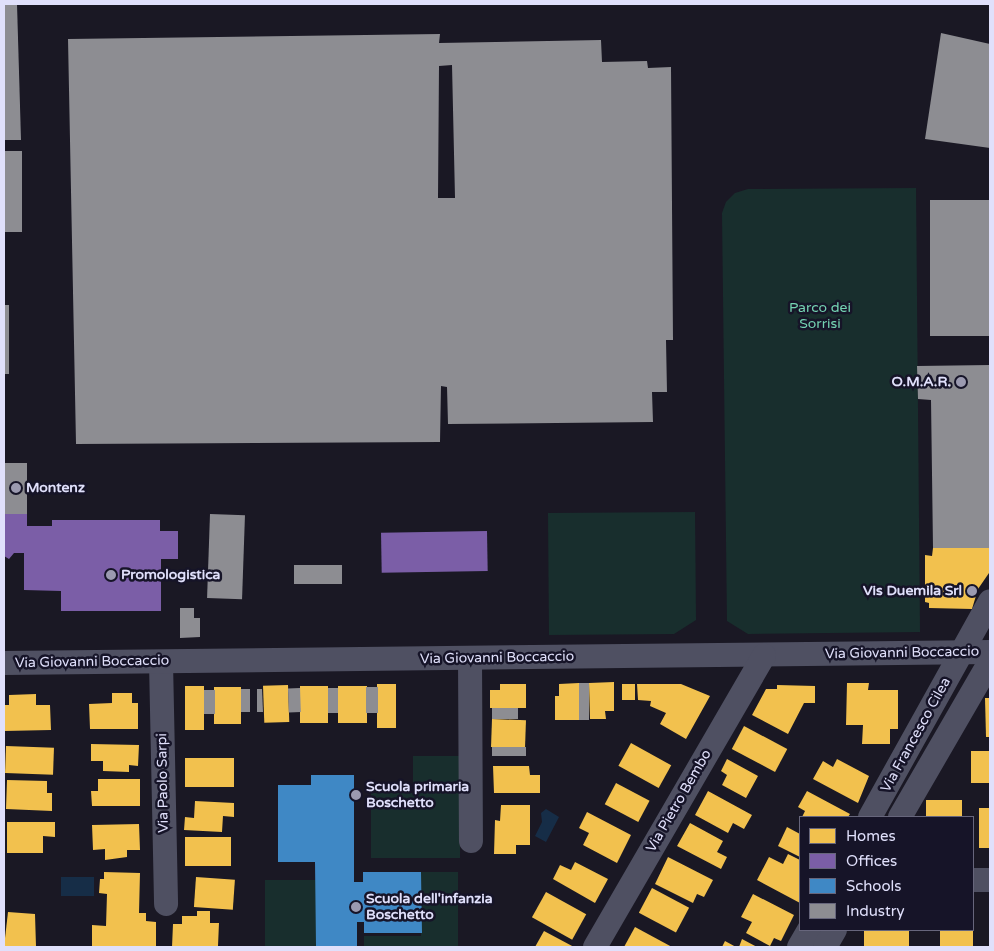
<!DOCTYPE html>
<style>
body{margin:0}
#map{position:relative;width:994px;height:951px;overflow:hidden;background:#1a1824;font-family:"Varela Round",sans-serif}
div>[style]{position:absolute}
.green>*{inset:0;background:#182e2d;transform-origin:0 0}
.water>*{inset:0;background:#162d47;transform-origin:0 0}
.homes>*{inset:0;background:#f2c14e;transform-origin:0 0}
.offices>*{inset:0;background:#7b5ea7;transform-origin:0 0}
.schools>*{inset:0;background:#3f88c5}
.industry>*{inset:0;background:#8d8d92;transform-origin:0 0}
.minor>*{height:24px;margin:-12px;padding:0 12px;transform-origin:12px;border-radius:12px;background:#4f5062}
.dots>*{width:14px;height:14px;translate:-50% -50%;box-sizing:border-box;border:2px solid #161428;border-radius:50%}
span{translate:-50% -50%;white-space:nowrap;text-align:center;line-height:1.15;-webkit-text-stroke:5px #161428;paint-order:stroke}
.park-label{font-size:14px;color:#74d3b2}
.poi-label{font-size:14px;color:#e0e0fb;font-weight:700}
.right{translate:-100% -50%;text-align:right}
.left{translate:0 -50%;text-align:left}
.street-label{font-size:14px;color:#e0e0fb}
.frame{position:absolute;inset:0;border:5px solid #e0e0fb;pointer-events:none}
.legend{position:absolute;left:799px;top:816px;width:175px;height:115px;box-sizing:border-box;background:#161428;border:1px solid #67667c;margin:0;padding:6px 9px;list-style:none;font-size:15px;color:#e0e0fb}
.legend li{display:flex;align-items:center;gap:10px;height:25px}
.legend b{width:25px;border:1px solid #67667c}
</style>
<div id="map">
<div class="green">
<i style="clip-path:polygon(916px 188px,920px 632px,748px 634px,727px 621px,722px 213px,726px 202px,735px 193px,748px 189px)"></i>
<i style="clip-path:polygon(695px 512px,696px 620px,674px 634px,549px 635px,548px 513px)"></i>
<i style="clip-path:polygon(413px 756px,460px 756px,460px 858px,371px 858px,371px 793px,413px 793px)"></i>
<i style="clip-path:polygon(421px 872px,458px 872px,458px 947px,364px 947px,364px 936px,421px 936px)"></i>
<i style="left:265px;top:880px;width:51px;height:67px"></i>
</div>
<div class="water">
<i style="clip-path:polygon(546px 809px,559px 817px,546px 842px,535px 836px,542px 822px,541px 813px)"></i>
<i style="left:61px;top:877px;width:33px;height:19px"></i>
</div>
<div class="homes">
<i style="clip-path:polygon(933px 548px,990px 548px,989px 573px,978px 589px,972px 609px,929px 608px,929px 603px,925px 602px,925px 555px,932px 556px)"></i>
<i style="clip-path:polygon(614px 682px,614px 711px,605px 711px,606px 719px,590px 719px,589px 683px)"></i>
<i style="clip-path:polygon(579px 683px,580px 720px,555px 720px,555px 696px,559px 696px,559px 684px)"></i>
<i style="clip-path:polygon(847px 683px,869px 683px,868px 690px,898px 690px,898px 729px,890px 729px,890px 744px,862px 744px,863px 725px,846px 725px)"></i>
<i style="left:377px;top:684px;width:19px;height:44px"></i>
<i style="clip-path:polygon(500px 684px,526px 684px,526px 708px,490px 708px,490px 690px,500px 690px)"></i>
<i style="left:622px;top:684px;width:13px;height:16px"></i>
<i style="clip-path:polygon(637px 684px,681px 684px,710px 696px,686px 739px,660px 724px,666px 713px,650px 706px,651px 701px,638px 700px)"></i>
<i style="left:288px;top:685px;width:37px;height:25px;rotate:88deg"></i>
<i style="clip-path:polygon(777px 685px,815px 686px,815px 703px,804px 703px,788px 734px,752px 715px,766px 689px,777px 689px)"></i>
<i style="left:185px;top:686px;width:19px;height:44px"></i>
<i style="left:300px;top:686px;width:28px;height:37px"></i>
<i style="left:338px;top:686px;width:29px;height:37px"></i>
<i style="left:214px;top:687px;width:27px;height:37px"></i>
<i style="clip-path:polygon(112px 693px,132px 693px,132px 703px,138px 703px,138px 729px,90px 729px,89px 704px,112px 703px)"></i>
<i style="clip-path:polygon(36px 694px,36px 705px,50px 705px,51px 730px,4px 731px,4px 705px,9px 705px,9px 695px)"></i>
<i style="clip-path:polygon(985px 698px,990px 698px,990px 737px,986px 737px)"></i>
<i style="left:492px;top:719px;width:34px;height:28px;rotate:2deg"></i>
<i style="left:744px;top:726px;width:49px;height:26px;rotate:28deg"></i>
<i style="left:631px;top:743px;width:46px;height:26px;rotate:29deg"></i>
<i style="clip-path:polygon(91px 744px,139px 745px,138px 766px,129px 765px,129px 772px,103px 771px,103px 761px,91px 761px)"></i>
<i style="left:6px;top:746px;width:48px;height:27px;rotate:2deg"></i>
<i style="left:971px;top:751px;width:19px;height:32px"></i>
<i style="left:234px;top:758px;width:29px;height:49px;rotate:90deg"></i>
<i style="clip-path:polygon(727px 759px,758px 776px,746px 798px,722px 785px,727px 775px,721px 771px)"></i>
<i style="clip-path:polygon(837px 759px,869px 776px,858px 803px,813px 779px,823px 761px,833px 767px)"></i>
<i style="clip-path:polygon(493px 766px,529px 766px,530px 775px,540px 775px,540px 793px,494px 793px)"></i>
<i style="clip-path:polygon(98px 779px,140px 779px,140px 806px,92px 806px,91px 791px,98px 791px)"></i>
<i style="clip-path:polygon(7px 780px,47px 781px,47px 793px,52px 793px,52px 811px,6px 809px)"></i>
<i style="left:616px;top:783px;width:38px;height:24px;rotate:28deg"></i>
<i style="clip-path:polygon(708px 791px,752px 815px,744px 829px,733px 823px,728px 833px,695px 815px)"></i>
<i style="clip-path:polygon(807px 791px,850px 814px,848px 817px,802px 817px,805px 811px,798px 807px)"></i>
<i style="left:926px;top:800px;width:36px;height:17px"></i>
<i style="clip-path:polygon(195px 801px,234px 803px,234px 817px,223px 816px,222px 832px,184px 830px,185px 817px,194px 818px)"></i>
<i style="clip-path:polygon(501px 805px,530px 805px,530px 845px,516px 845px,516px 854px,494px 854px,495px 820px,500px 821px)"></i>
<i style="left:979px;top:808px;width:11px;height:40px"></i>
<i style="clip-path:polygon(587px 812px,631px 835px,617px 863px,583px 845px,589px 833px,579px 828px)"></i>
<i style="clip-path:polygon(7px 822px,55px 822px,55px 837px,43px 836px,43px 853px,7px 853px)"></i>
<i style="clip-path:polygon(690px 823px,723px 841px,717px 852px,727px 857px,721px 869px,677px 846px)"></i>
<i style="clip-path:polygon(139px 824px,140px 850px,127px 850px,127px 857px,105px 860px,105px 849px,93px 850px,92px 825px)"></i>
<i style="clip-path:polygon(787px 827px,800px 834px,800px 857px,778px 846px)"></i>
<i style="left:185px;top:837px;width:46px;height:29px"></i>
<i style="clip-path:polygon(788px 854px,800px 860px,800px 903px,757px 880px,769px 857px,783px 864px)"></i>
<i style="clip-path:polygon(668px 857px,713px 880px,704px 897px,697px 894px,693px 903px,655px 884px)"></i>
<i style="clip-path:polygon(575px 862px,608px 879px,595px 903px,553px 879px,560px 865px,571px 870px)"></i>
<i style="clip-path:polygon(104px 872px,140px 873px,139px 913px,146px 913px,146px 921px,156px 922px,156px 947px,92px 947px,92px 925px,106px 926px,107px 894px,99px 893px,100px 879px,104px 879px)"></i>
<i style="left:196px;top:877px;width:39px;height:30px;rotate:4deg"></i>
<i style="left:652px;top:888px;width:42px;height:28px;rotate:28deg"></i>
<i style="left:546px;top:892px;width:46px;height:29px;rotate:29deg"></i>
<i style="clip-path:polygon(753px 894px,794px 915px,781px 941px,774px 938px,770px 946px,746px 933px,752px 922px,741px 917px)"></i>
<i style="clip-path:polygon(197px 911px,210px 911px,210px 923px,219px 923px,218px 946px,172px 947px,173px 924px,182px 924px,182px 916px,197px 916px)"></i>
<i style="clip-path:polygon(8px 912px,35px 914px,36px 947px,4px 947px)"></i>
<i style="clip-path:polygon(635px 927px,672px 947px,624px 947px)"></i>
<i style="left:864px;top:930px;width:45px;height:17px"></i>
<i style="left:973px;top:930px;width:17px;height:33px;rotate:90deg"></i>
<i style="clip-path:polygon(544px 931px,574px 947px,535px 947px)"></i>
<i style="clip-path:polygon(742px 939px,757px 947px,739px 947px)"></i>
<i style="clip-path:polygon(725px 941px,736px 947px,722px 947px)"></i>
</div>
<div class="offices">
<i style="clip-path:polygon(4px 514px,27px 514px,27px 526px,52px 526px,52px 520px,160px 520px,160px 531px,178px 531px,178px 559px,161px 559px,161px 611px,61px 611px,61px 591px,24px 590px,24px 553px,14px 553px,9px 559px,4px 556px)"></i>
<i style="left:487px;top:531px;width:40px;height:106px;rotate:89deg"></i>
</div>
<div class="schools">
<i style="clip-path:polygon(311px 775px,354px 775px,354px 882px,363px 882px,363px 872px,421px 872px,422px 933px,364px 933px,364px 922px,357px 922px,357px 947px,316px 947px,315px 862px,278px 862px,278px 785px,311px 785px)"></i>
</div>
<div class="industry">
<i style="clip-path:polygon(4px 4px,17px 4px,21px 140px,4px 140px)"></i>
<i style="clip-path:polygon(941px 33px,990px 44px,990px 148px,925px 139px)"></i>
<i style="clip-path:polygon(evenodd,440px 34px,439px 43px,601px 40px,602px 62px,647px 61px,648px 68px,671px 67px,673px 340px,666px 340px,667px 392px,652px 392px,653px 422px,448px 424px,447px 387px,441px 386px,440px 442px,76px 444px,68px 39px,440px 34px,452px 65px,455px 198px,438px 198px,439px 66px,452px 65px)"></i>
<i style="left:4px;top:151px;width:18px;height:81px"></i>
<i style="left:930px;top:200px;width:60px;height:136px"></i>
<i style="left:4px;top:305px;width:5px;height:69px"></i>
<i style="clip-path:polygon(990px 365px,990px 548px,933px 548px,931px 400px,918px 399px,917px 366px)"></i>
<i style="left:4px;top:463px;width:23px;height:51px"></i>
<i style="left:210px;top:514px;width:35px;height:84px;rotate:2deg"></i>
<i style="left:294px;top:565px;width:48px;height:19px"></i>
<i style="clip-path:polygon(180px 608px,194px 608px,194px 618px,200px 618px,200px 637px,180px 638px)"></i>
<i style="left:579px;top:683px;width:10px;height:37px"></i>
<i style="left:378px;top:687px;width:26px;height:12px;rotate:90deg"></i>
<i style="left:300px;top:688px;width:24px;height:12px;rotate:88deg"></i>
<i style="left:328px;top:688px;width:10px;height:25px"></i>
<i style="left:241px;top:689px;width:9px;height:23px"></i>
<i style="clip-path:polygon(257px 689px,262px 689px,263px 712px,257px 712px)"></i>
<i style="left:215px;top:690px;width:24px;height:11px;rotate:90deg"></i>
<i style="left:492px;top:708px;width:26px;height:11px"></i>
<i style="left:492px;top:747px;width:34px;height:9px"></i>
</div>
<div class="minor">
<i style="left:470px;top:658px;width:183px;rotate:89.7deg"></i>
<i style="left:161px;top:662px;width:242px;rotate:88.8deg"></i>
<i style="left:4px;top:663px;width:986px;rotate:-0.64deg"></i>
<i style="left:870px;top:817px;width:247px;rotate:-60.9deg"></i>
<i style="left:900px;top:817px;width:179px;rotate:-59.9deg"></i>
<i style="left:973px;top:880px;width:17px"></i>
<i style="left:595px;top:947px;width:337px;rotate:-59.9deg"></i>
<i style="left:799px;top:947px;width:20px;rotate:-60deg"></i>
<i style="left:825px;top:947px;width:20px;rotate:-60deg"></i>
</div>
<div class="dots">
<i style="left:961px;top:382px;background:#9b9ab0"></i>
<i style="left:16px;top:488px;background:#9b9ab0"></i>
<i style="left:111px;top:575px;background:#9b9ab0"></i>
<i style="left:972px;top:591px;background:#9b9ab0"></i>
<i style="left:356px;top:795px;background:#9b9ab0"></i>
<i style="left:356px;top:907px;background:#9b9ab0"></i>
</div>
<div class="park-label">
<span style="left:820px;top:316px">Parco dei<br>Sorrisi</span>
</div>
<div class="poi-label">
<span class="right" style="left:951px;top:382px">O.M.A.R.</span>
<span class="left" style="left:26px;top:488px">Montenz</span>
<span class="left" style="left:121px;top:575px">Promologistica</span>
<span class="right" style="left:962px;top:591px">Vis Duemila Srl</span>
<span class="left" style="left:366px;top:795px">Scuola primaria<br>Boschetto</span>
<span class="left" style="left:366px;top:907px">Scuola dell'infanzia<br>Boschetto</span>
</div>
<div class="street-label">
<span style="left:902px;top:653px;rotate:-1deg">Via Giovanni Boccaccio</span>
<span style="left:497px;top:658px;rotate:-1deg">Via Giovanni Boccaccio</span>
<span style="left:92px;top:662px;rotate:-1deg">Via Giovanni Boccaccio</span>
<span style="left:916px;top:735px;rotate:-61deg">Via Francesco Cilea</span>
<span style="left:163px;top:783px;rotate:-91deg">Via Paolo Sarpi</span>
<span style="left:679px;top:801px;rotate:-60deg">Via Pietro Bembo</span>
</div>
<div class="frame"></div>
<ul class="legend">
<li><b style="height:14px;background:#f2c14e"></b>Homes</li>
<li><b style="height:14px;background:#7b5ea7"></b>Offices</li>
<li><b style="height:14px;background:#3f88c5"></b>Schools</li>
<li><b style="height:14px;background:#8d8d92"></b>Industry</li>
</ul>
</div>
